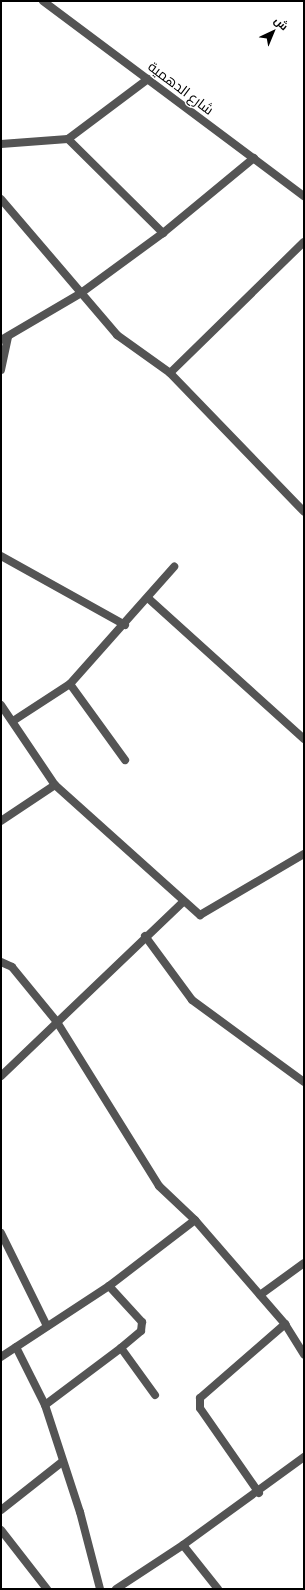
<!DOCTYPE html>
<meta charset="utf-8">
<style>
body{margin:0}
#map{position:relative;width:305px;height:1590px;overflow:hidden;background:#fff;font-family:Manrope,Cairo,sans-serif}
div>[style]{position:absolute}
.minor>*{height:8px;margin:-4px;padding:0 4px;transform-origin:4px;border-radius:4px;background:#545454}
span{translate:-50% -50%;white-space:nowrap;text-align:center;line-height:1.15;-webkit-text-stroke:3px #fff;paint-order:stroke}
.street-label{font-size:14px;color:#000}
.frame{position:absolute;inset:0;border:2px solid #000;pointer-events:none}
.north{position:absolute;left:253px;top:12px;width:40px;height:40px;-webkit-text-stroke:3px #fff;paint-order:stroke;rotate:44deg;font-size:11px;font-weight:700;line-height:16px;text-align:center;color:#000}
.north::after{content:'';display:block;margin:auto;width:14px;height:18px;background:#000;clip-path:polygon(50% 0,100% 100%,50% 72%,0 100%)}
</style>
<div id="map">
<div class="minor">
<i style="left:43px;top:1px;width:326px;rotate:36.8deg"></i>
<i style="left:68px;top:139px;width:134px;rotate:44.7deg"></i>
<i style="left:1px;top:144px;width:67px;rotate:-4.3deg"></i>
<i style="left:68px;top:139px;width:100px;rotate:-36.9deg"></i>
<i style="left:1px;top:199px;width:179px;rotate:49.5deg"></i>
<i style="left:117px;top:335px;width:65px;rotate:35.6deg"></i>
<i style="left:170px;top:373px;width:193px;rotate:46deg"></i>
<i style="left:1px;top:340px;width:93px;rotate:-30.4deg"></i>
<i style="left:81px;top:293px;width:102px;rotate:-36.2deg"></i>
<i style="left:163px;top:233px;width:118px;rotate:-39.5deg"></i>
<i style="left:1px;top:370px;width:34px;rotate:-78deg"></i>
<i style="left:170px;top:373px;width:187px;rotate:-44.4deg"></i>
<i style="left:1px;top:556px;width:142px;rotate:29.1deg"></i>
<i style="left:149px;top:599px;width:209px;rotate:42.1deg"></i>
<i style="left:70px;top:684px;width:94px;rotate:54.1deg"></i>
<i style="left:1px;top:705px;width:97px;rotate:56deg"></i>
<i style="left:55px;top:785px;width:195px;rotate:41.9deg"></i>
<i style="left:200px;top:915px;width:121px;rotate:-30.4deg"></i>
<i style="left:13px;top:721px;width:68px;rotate:-33deg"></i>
<i style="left:70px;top:684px;width:157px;rotate:-48.4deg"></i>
<i style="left:1px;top:821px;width:65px;rotate:-33.7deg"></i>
<i style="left:145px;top:936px;width:79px;rotate:53.7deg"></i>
<i style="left:192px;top:1000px;width:139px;rotate:36.2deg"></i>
<i style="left:1px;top:962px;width:12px;rotate:24deg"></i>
<i style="left:12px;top:967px;width:71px;rotate:50.7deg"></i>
<i style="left:57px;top:1022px;width:193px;rotate:58.1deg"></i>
<i style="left:159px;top:1186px;width:50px;rotate:43.4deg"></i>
<i style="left:195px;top:1220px;width:138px;rotate:49.1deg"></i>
<i style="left:285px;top:1324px;width:36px;rotate:58deg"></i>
<i style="left:1px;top:1076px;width:253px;rotate:-43.7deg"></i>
<i style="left:1px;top:1233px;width:104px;rotate:63.7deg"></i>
<i style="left:109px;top:1286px;width:49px;rotate:47.5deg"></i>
<i style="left:142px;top:1322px;width:9px;rotate:96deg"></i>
<i style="left:141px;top:1331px;width:26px;rotate:140deg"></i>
<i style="left:121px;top:1348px;width:58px;rotate:54.1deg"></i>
<i style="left:260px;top:1295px;width:54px;rotate:-36deg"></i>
<i style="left:16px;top:1347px;width:65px;rotate:63.4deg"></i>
<i style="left:45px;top:1405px;width:113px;rotate:71.9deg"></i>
<i style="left:80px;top:1512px;width:80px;rotate:75.4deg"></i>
<i style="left:1px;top:1357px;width:129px;rotate:-33.3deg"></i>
<i style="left:109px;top:1286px;width:108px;rotate:-37.5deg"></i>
<i style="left:45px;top:1405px;width:95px;rotate:-36.9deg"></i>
<i style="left:259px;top:1493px;width:103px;rotate:-124.8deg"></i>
<i style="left:200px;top:1408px;width:10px;rotate:-90deg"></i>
<i style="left:200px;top:1398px;width:113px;rotate:-41deg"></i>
<i style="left:1px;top:1510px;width:78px;rotate:-38.2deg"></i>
<i style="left:1px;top:1530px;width:75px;rotate:52.1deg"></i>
<i style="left:116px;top:1589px;width:80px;rotate:-33.3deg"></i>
<i style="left:218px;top:1589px;width:56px;rotate:-128.5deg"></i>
<i style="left:183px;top:1545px;width:150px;rotate:-36deg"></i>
</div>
<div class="street-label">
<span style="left:181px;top:88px;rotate:37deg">شارع الدهمية</span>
</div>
<div class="frame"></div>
<div class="north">ش</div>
</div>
